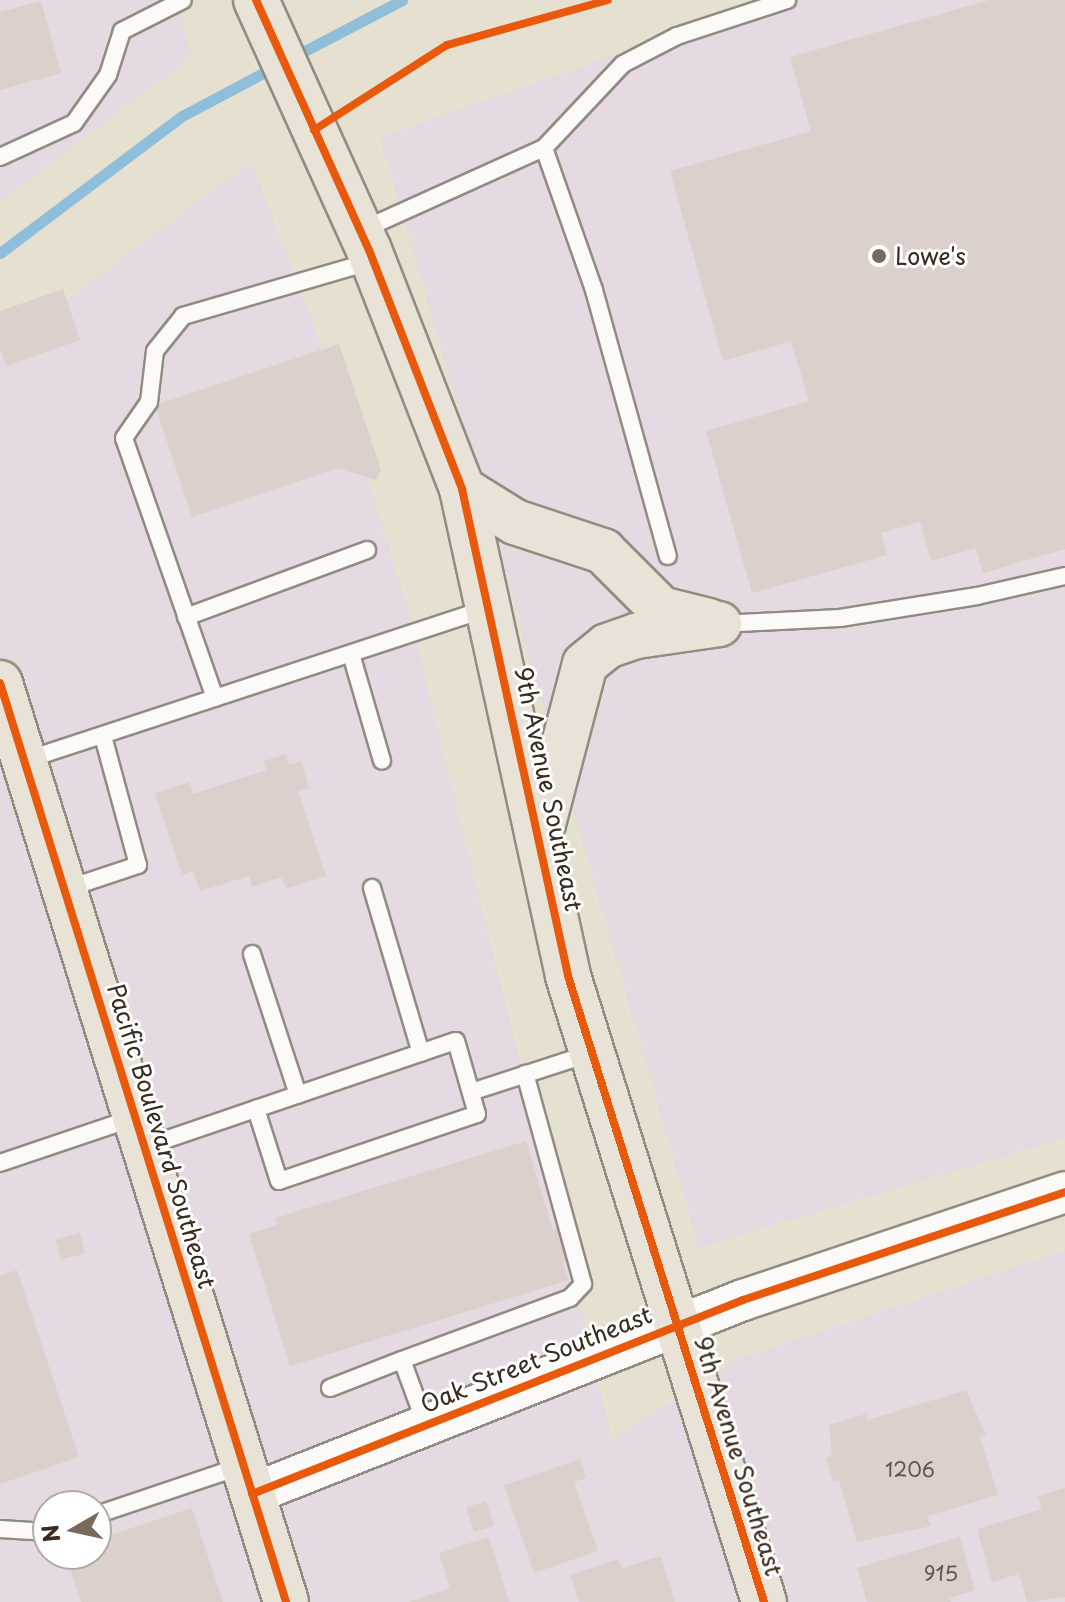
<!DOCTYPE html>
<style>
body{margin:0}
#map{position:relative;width:1065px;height:1602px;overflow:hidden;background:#e6e0d0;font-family:"Playpen Sans",sans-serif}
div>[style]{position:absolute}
.built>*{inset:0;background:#e5d9e2}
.stream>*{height:11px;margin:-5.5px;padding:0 5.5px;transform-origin:5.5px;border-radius:5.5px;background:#8ebeda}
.building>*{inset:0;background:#dcd0cc;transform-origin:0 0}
.roads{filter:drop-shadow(2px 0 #918b81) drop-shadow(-2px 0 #918b81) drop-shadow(0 2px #918b81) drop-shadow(0 -2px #918b81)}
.service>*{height:16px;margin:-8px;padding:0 8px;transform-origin:8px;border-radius:8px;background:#fbfaf8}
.tertiary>*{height:40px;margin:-20px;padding:0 20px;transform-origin:20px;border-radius:20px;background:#fbfaf8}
.trunk>*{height:44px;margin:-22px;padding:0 22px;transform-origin:22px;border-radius:22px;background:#e9e2d6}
.cycleway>*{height:8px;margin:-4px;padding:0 4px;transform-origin:4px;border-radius:4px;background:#e8590c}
.dots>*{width:22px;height:22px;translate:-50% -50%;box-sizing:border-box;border:4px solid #fff;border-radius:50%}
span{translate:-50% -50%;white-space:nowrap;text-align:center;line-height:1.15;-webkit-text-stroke:6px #fff;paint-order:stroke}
.number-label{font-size:20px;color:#63544a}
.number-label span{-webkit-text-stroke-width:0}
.poi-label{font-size:24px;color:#3b2a1e}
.left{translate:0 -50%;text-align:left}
.street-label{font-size:24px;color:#3b2a1e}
.north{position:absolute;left:32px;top:1490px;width:80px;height:80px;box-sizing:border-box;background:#fff;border:2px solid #b1aaa5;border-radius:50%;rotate:261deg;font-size:22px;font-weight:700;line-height:32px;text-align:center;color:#3b2a1e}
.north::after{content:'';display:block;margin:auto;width:28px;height:36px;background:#776a5c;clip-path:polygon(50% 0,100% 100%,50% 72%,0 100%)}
</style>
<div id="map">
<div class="built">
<i style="clip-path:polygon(0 0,176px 0,192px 56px,0 202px)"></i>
<i style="clip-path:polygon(772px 0,1065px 0,1065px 1138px,699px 1248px,380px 137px)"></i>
<i style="clip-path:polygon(evenodd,251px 162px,342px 399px,408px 609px,612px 1440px,737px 1359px,1065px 1250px,1065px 1602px,0 1602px,0 350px,251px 162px,48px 1506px,96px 1506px,96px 1554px,48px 1554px,48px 1506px)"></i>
</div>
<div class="stream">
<i style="left:293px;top:57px;width:123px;rotate:-27.6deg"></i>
<i style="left:0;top:253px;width:228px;rotate:-37deg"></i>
<i style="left:182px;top:116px;width:109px;rotate:-28deg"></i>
</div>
<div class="building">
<i style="clip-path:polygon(989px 0,1065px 0,1065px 549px,983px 573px,976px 548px,931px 561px,920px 522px,881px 533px,887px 555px,752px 593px,706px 431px,809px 401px,791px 341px,723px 361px,670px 171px,811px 131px,790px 57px)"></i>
<i style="clip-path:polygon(41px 1px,61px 73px,0 90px,0 12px)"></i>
<i style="clip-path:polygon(63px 289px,80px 340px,6px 366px,0 348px,0 311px)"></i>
<i style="clip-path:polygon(339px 344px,381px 470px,376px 480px,338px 468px,192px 517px,155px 405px)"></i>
<i style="clip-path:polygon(286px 754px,289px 765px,301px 761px,309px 788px,298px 791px,326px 876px,286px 889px,282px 877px,252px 887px,249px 876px,200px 891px,193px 871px,182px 875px,155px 793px,189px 782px,193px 794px,267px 770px,264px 761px)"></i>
<i style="clip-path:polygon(526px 1141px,553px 1230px,561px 1227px,572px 1260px,563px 1263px,569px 1280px,290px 1366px,249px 1234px,277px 1225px,275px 1218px)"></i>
<i style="left:80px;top:1233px;width:21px;height:25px;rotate:76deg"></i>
<i style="clip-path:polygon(17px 1270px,79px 1457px,0 1484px,0 1276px)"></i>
<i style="clip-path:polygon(966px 1390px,986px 1435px,980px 1437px,998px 1495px,928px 1516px,931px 1526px,857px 1542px,839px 1480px,833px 1482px,826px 1458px,832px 1456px,829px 1425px,866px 1414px,868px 1420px)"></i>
<i style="clip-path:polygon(580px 1459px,586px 1478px,574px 1482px,598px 1551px,534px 1573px,504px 1485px)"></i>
<i style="clip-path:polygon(1065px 1488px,1065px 1597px,1027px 1602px,1019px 1574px,992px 1582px,977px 1529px,1042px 1509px,1038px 1496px)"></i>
<i style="left:486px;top:1501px;width:26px;height:21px;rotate:72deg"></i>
<i style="clip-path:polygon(192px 1508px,223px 1602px,81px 1602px,65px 1554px,96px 1554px,96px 1540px)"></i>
<i style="clip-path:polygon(489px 1537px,509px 1602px,408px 1602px,450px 1588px,439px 1553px)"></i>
<i style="clip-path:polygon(960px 1537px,975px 1590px,950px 1598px,951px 1602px,867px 1602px,857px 1568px)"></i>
<i style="clip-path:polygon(661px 1556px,675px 1602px,579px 1602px,570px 1575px,618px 1559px,622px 1568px)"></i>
</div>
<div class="roads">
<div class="service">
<i style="left:544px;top:148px;width:115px;rotate:-46.8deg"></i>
<i style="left:623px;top:64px;width:61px;rotate:-27.4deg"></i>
<i style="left:677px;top:36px;width:116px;rotate:-18.1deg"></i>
<i style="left:0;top:157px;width:81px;rotate:-24.7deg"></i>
<i style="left:74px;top:123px;width:59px;rotate:-54.7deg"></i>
<i style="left:108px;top:75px;width:46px;rotate:-72.3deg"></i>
<i style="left:122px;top:31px;width:68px;rotate:-26.9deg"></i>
<i style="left:362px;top:230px;width:200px;rotate:-24.3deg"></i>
<i style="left:544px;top:148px;width:151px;rotate:70.6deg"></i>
<i style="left:594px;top:290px;width:276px;rotate:74.5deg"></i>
<i style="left:186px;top:617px;width:193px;rotate:-20.3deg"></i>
<i style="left:719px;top:624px;width:121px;rotate:-2.8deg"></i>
<i style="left:840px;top:618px;width:139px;rotate:-9.1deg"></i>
<i style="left:977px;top:596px;width:90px;rotate:-12.8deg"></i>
<i style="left:351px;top:654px;width:111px;rotate:73.8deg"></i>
<i style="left:215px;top:698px;width:275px;rotate:-109.3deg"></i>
<i style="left:124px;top:438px;width:44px;rotate:-55.2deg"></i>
<i style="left:149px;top:402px;width:51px;rotate:-83.3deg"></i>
<i style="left:155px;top:351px;width:45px;rotate:-51.3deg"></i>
<i style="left:183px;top:316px;width:197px;rotate:-16.2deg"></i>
<i style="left:26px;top:760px;width:484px;rotate:-18.2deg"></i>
<i style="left:372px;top:888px;width:172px;rotate:73.5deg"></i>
<i style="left:66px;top:889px;width:76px;rotate:-18.4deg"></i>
<i style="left:138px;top:865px;width:134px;rotate:-105.2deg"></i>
<i style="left:252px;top:954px;width:148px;rotate:71.9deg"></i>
<i style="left:471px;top:1092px;width:126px;rotate:-18deg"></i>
<i style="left:147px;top:1146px;width:326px;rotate:-18.8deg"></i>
<i style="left:456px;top:1041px;width:76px;rotate:74deg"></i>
<i style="left:477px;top:1114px;width:209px;rotate:161.3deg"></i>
<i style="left:279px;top:1181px;width:76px;rotate:-107.7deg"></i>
<i style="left:0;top:1163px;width:140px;rotate:-18.7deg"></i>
<i style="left:330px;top:1388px;width:77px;rotate:-21.3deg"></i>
<i style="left:426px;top:1425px;width:69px;rotate:-110.3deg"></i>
<i style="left:402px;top:1360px;width:179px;rotate:-20.3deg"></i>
<i style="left:570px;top:1298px;width:19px;rotate:-47deg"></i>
<i style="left:583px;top:1284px;width:218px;rotate:-105.4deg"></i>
<i style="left:96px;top:1515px;width:154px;rotate:-18.6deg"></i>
<i style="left:0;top:1529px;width:48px;rotate:3.6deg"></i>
</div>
<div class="tertiary">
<i style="left:252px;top:1494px;width:528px;rotate:-21.56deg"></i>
<i style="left:743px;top:1300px;width:340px;rotate:-18.5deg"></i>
</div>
<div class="trunk">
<i style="left:256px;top:0;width:274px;rotate:65.7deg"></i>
<i style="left:369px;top:250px;width:256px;rotate:68.7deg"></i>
<i style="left:462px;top:489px;width:498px;rotate:77.7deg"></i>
<i style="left:568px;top:976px;width:656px;rotate:72.61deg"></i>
<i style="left:462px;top:489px;width:62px;rotate:31.9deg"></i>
<i style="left:515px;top:522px;width:93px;rotate:18.2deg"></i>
<i style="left:603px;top:551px;width:82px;rotate:45deg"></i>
<i style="left:661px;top:609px;width:49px;rotate:14deg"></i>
<i style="left:0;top:683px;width:962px;rotate:72.71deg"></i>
<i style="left:543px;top:824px;width:165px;rotate:-75.3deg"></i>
<i style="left:585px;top:664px;width:28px;rotate:-39deg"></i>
<i style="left:607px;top:646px;width:31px;rotate:-19deg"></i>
<i style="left:636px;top:636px;width:84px;rotate:-8.2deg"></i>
</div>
</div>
<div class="cycleway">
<i style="left:256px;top:0;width:274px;rotate:65.7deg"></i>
<i style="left:369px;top:250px;width:256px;rotate:68.7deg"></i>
<i style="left:462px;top:489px;width:498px;rotate:77.7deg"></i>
<i style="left:568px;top:976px;width:656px;rotate:72.61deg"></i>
<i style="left:314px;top:130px;width:158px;rotate:-32.6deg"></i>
<i style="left:447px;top:45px;width:167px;rotate:-15.6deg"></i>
<i style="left:0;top:683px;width:962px;rotate:72.71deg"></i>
<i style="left:252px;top:1494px;width:528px;rotate:-21.56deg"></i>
<i style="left:743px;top:1300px;width:340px;rotate:-18.5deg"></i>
</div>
<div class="dots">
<i style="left:879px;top:256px;background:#776a5c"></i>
</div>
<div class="number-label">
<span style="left:910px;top:1469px">1206</span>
<span style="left:941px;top:1573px">915</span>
</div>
<div class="poi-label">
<span class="left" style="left:895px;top:256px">Lowe's</span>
</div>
<div class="street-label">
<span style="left:549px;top:789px;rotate:78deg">9th Avenue Southeast</span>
<span style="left:162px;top:1136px;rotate:73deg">Pacific Boulevard Southeast</span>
<span style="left:536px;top:1359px;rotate:-22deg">Oak Street Southeast</span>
<span style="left:739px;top:1456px;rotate:73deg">9th Avenue Southeast</span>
</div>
<div class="north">N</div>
</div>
